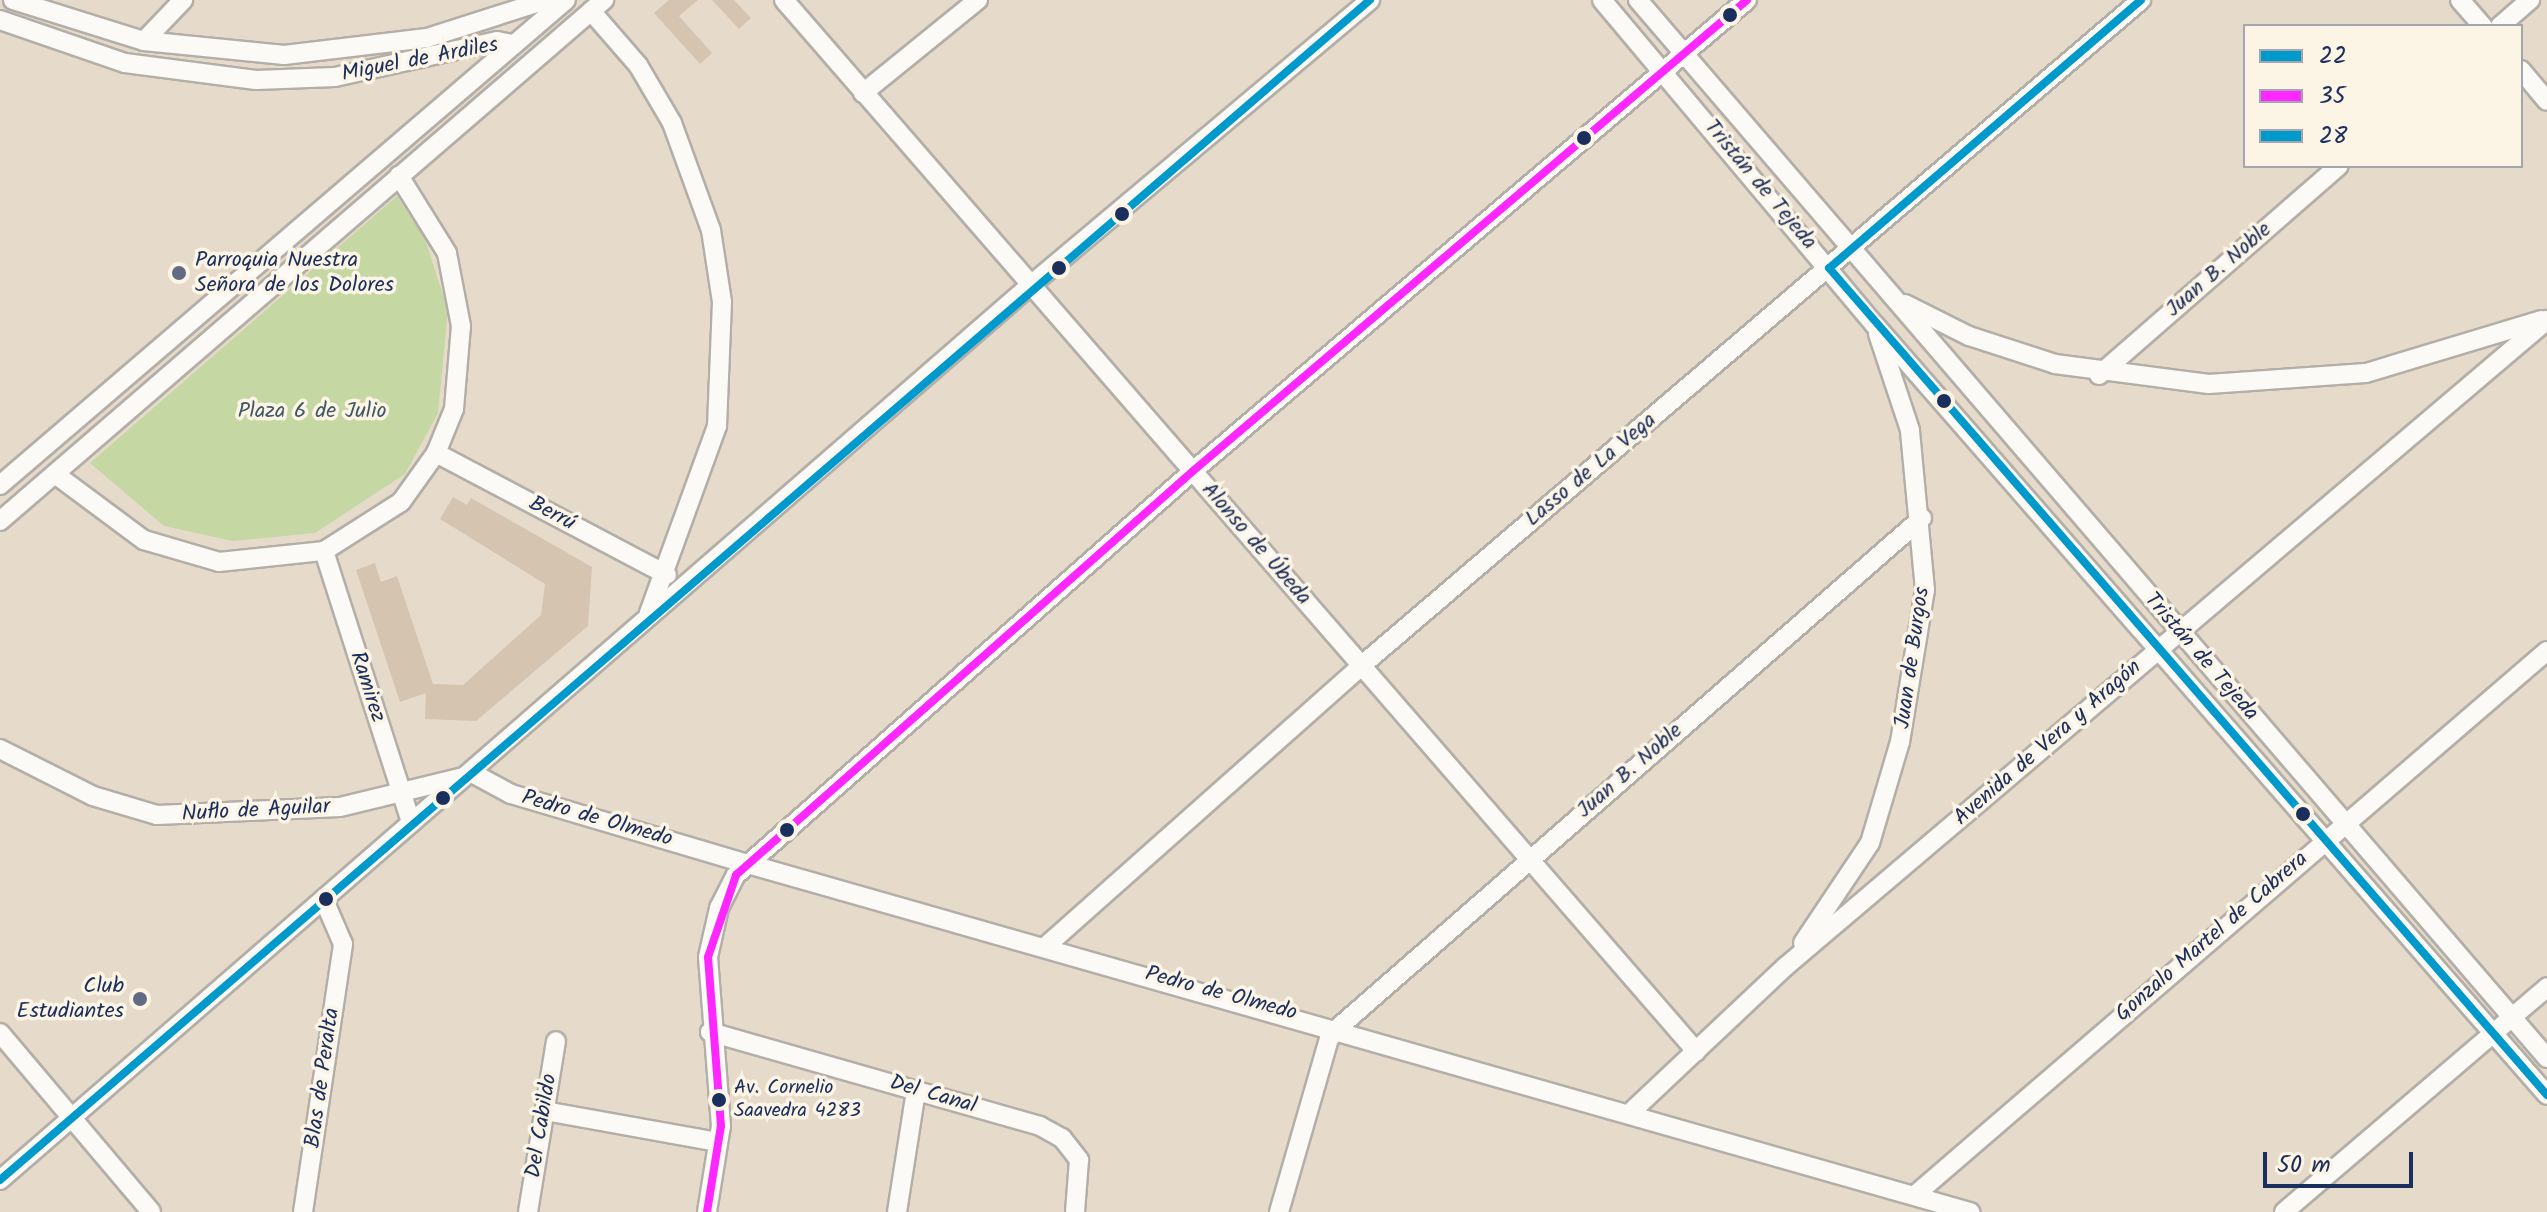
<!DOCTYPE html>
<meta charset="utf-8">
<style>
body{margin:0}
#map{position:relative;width:2547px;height:1212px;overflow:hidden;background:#e6dbca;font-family:Kalam,sans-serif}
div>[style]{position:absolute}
.green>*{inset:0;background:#c5d8a3}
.building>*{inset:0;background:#d4c4b0}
.roads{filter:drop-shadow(2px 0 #b3aea7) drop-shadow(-2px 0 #b3aea7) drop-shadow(0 2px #b3aea7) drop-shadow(0 -2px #b3aea7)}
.minor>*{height:18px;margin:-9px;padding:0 9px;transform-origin:9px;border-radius:9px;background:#fbfaf7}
.bus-1>*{height:8px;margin:-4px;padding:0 4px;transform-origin:4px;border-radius:4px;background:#0099cb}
.bus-2>*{height:8px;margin:-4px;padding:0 4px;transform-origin:4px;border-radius:4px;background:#fe27ff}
.bus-3>*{height:8px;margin:-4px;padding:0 4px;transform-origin:4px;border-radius:4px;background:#0099cb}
.dots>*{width:22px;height:22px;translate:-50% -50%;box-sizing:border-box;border:4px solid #fcf5e5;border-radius:50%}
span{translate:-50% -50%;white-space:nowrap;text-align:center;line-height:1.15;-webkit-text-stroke:7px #fcf5e5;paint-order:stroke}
.bus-label{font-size:20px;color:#1b2f5e}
.left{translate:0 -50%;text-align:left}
.street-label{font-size:22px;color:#1b2f5e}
.poi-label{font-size:22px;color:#1b2f5e}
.right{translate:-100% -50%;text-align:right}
.park-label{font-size:22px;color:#3f5967}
.legend{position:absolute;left:2243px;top:24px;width:280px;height:144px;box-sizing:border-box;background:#fcf5e5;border:2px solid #a2a6af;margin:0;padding:10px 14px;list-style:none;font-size:24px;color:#1b2f5e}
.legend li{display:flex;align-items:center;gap:16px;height:40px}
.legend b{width:40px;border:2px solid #a2a6af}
.scale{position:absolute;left:2263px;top:1152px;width:150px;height:36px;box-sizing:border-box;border:4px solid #1b2f5e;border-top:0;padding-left:10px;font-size:24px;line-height:28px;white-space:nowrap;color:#1b2f5e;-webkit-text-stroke:6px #fcf5e5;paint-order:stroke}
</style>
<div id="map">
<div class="green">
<i style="clip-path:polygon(397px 196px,425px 239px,448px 310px,438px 413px,405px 474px,315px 533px,233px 541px,164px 526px,90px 463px)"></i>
</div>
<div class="building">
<i style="clip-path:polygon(669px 0,698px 0,679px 16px,712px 53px,700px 64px,654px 13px)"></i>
<i style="clip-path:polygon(712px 0,734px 0,751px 18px,739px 29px)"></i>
<i style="clip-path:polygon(453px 497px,467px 505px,471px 498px,592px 567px,588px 626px,476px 721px,425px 719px,426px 693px,400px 702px,356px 570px,375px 563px,381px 582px,397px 576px,433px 684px,463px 685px,541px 615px,545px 584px,440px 519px)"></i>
</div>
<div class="roads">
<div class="minor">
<i style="left:13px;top:0;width:137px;rotate:17.4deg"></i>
<i style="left:144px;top:41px;width:141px;rotate:5.7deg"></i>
<i style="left:284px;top:55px;width:144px;rotate:-6.8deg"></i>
<i style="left:427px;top:38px;width:125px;rotate:-17.7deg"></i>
<i style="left:784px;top:0;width:1392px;rotate:49.05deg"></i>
<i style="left:1602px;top:0;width:423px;rotate:50deg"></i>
<i style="left:1874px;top:324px;width:1023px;rotate:48.88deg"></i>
<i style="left:1638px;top:0;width:1395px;rotate:49.33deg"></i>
<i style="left:2460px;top:0;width:35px;rotate:49deg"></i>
<i style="left:591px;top:11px;width:72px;rotate:49deg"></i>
<i style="left:638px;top:65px;width:67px;rotate:59.6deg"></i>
<i style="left:672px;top:123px;width:114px;rotate:70deg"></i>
<i style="left:711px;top:230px;width:73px;rotate:81.3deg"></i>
<i style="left:722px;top:302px;width:124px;rotate:92.3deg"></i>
<i style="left:717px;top:426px;width:199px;rotate:110deg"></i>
<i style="left:0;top:20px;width:132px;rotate:19deg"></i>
<i style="left:125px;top:63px;width:132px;rotate:7.4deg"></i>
<i style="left:256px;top:80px;width:79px;rotate:-2.2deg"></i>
<i style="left:335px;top:77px;width:166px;rotate:-12.5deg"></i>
<i style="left:497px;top:41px;width:16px;rotate:11deg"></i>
<i style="left:2500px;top:26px;width:40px;rotate:-41deg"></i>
<i style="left:144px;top:41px;width:57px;rotate:-46.4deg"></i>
<i style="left:2521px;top:70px;width:40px;rotate:50deg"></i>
<i style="left:863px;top:93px;width:148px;rotate:-39deg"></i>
<i style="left:1905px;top:304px;width:72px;rotate:26.6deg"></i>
<i style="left:1969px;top:336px;width:90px;rotate:18deg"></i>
<i style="left:2055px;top:364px;width:155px;rotate:7.4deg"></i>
<i style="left:2209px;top:384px;width:157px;rotate:-4deg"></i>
<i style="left:2366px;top:373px;width:183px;rotate:-16.8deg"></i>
<i style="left:2099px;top:375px;width:318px;rotate:-41.1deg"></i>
<i style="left:436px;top:453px;width:261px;rotate:27.8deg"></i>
<i style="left:55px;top:474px;width:111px;rotate:36.6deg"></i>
<i style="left:144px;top:540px;width:78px;rotate:16.3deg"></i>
<i style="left:219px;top:562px;width:106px;rotate:-6deg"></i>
<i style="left:324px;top:551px;width:91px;rotate:-32.5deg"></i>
<i style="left:401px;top:502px;width:60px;rotate:-54.5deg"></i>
<i style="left:436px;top:453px;width:48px;rotate:-67.8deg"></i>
<i style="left:454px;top:409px;width:83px;rotate:-85.2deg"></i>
<i style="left:461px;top:326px;width:74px;rotate:-100.9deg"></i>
<i style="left:447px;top:253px;width:91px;rotate:-121.9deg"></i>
<i style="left:0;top:485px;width:745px;rotate:-40.59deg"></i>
<i style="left:0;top:521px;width:798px;rotate:-40.78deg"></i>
<i style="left:324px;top:551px;width:285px;rotate:72.2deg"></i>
<i style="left:0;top:749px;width:104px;rotate:26.8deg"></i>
<i style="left:93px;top:796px;width:67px;rotate:16.5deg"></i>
<i style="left:157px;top:815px;width:183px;rotate:-2.5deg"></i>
<i style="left:340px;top:807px;width:127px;rotate:-13.7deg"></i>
<i style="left:474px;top:774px;width:42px;rotate:28.4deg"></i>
<i style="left:511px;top:794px;width:247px;rotate:16.5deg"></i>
<i style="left:748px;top:864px;width:1271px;rotate:15.9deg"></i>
<i style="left:1803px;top:943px;width:120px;rotate:-56.2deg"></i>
<i style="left:1870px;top:843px;width:105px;rotate:-73.5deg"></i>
<i style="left:1900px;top:742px;width:154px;rotate:-80.7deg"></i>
<i style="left:1925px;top:590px;width:161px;rotate:-95.4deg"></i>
<i style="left:1910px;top:430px;width:101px;rotate:-108.4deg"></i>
<i style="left:1046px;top:946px;width:421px;rotate:-41.6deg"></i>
<i style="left:1361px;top:666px;width:1026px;rotate:-40.49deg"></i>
<i style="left:710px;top:1032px;width:343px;rotate:15.9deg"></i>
<i style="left:1040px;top:1126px;width:25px;rotate:29deg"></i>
<i style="left:1062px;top:1138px;width:28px;rotate:52deg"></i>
<i style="left:1079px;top:1160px;width:52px;rotate:94.4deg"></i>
<i style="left:0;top:1033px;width:234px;rotate:49.8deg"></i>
<i style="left:545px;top:1111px;width:176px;rotate:10.2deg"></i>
<i style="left:1630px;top:1113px;width:213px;rotate:-43.3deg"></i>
<i style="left:1785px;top:967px;width:1000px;rotate:-40.33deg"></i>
<i style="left:0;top:1180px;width:1368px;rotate:-40.97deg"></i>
<i style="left:1033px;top:283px;width:440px;rotate:-40deg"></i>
<i style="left:1915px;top:1195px;width:834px;rotate:-40.72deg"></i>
<i style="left:303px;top:1212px;width:271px;rotate:-81.5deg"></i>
<i style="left:343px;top:944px;width:48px;rotate:-113.4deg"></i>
<i style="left:528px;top:1212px;width:173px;rotate:-80.7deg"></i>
<i style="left:707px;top:1212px;width:87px;rotate:-80.8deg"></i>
<i style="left:721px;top:1126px;width:169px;rotate:-94.4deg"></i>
<i style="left:708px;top:957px;width:50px;rotate:-77.3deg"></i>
<i style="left:719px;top:908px;width:37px;rotate:-63deg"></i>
<i style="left:736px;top:875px;width:610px;rotate:-41.48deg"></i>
<i style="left:1193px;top:471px;width:727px;rotate:-40.37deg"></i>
<i style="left:897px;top:1212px;width:123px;rotate:-81.1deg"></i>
<i style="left:1279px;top:1212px;width:180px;rotate:-73.9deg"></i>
<i style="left:1329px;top:1039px;width:16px;rotate:-50deg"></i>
<i style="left:1339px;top:1027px;width:774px;rotate:-41.12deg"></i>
<i style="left:2284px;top:1212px;width:346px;rotate:-40.5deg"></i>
</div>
</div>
<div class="bus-1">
<i style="left:0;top:1180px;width:1808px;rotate:-40.74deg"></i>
</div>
<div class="bus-2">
<i style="left:707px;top:1212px;width:87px;rotate:-80.8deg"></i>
<i style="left:721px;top:1126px;width:169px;rotate:-94.4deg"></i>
<i style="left:708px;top:957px;width:87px;rotate:-71.1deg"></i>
<i style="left:736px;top:875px;width:610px;rotate:-41.48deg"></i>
<i style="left:1193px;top:471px;width:727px;rotate:-40.37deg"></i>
</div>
<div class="bus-3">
<i style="left:2141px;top:0;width:411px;rotate:139.3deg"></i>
<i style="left:1829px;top:268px;width:1095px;rotate:49.04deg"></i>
</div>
<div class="dots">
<i style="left:1730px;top:15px;background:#1b2f5e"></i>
<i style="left:1584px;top:138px;background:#1b2f5e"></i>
<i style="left:1122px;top:214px;background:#1b2f5e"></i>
<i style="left:1059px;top:268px;background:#1b2f5e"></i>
<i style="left:179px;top:273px;background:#626b84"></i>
<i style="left:1944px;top:401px;background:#1b2f5e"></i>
<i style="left:443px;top:798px;background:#1b2f5e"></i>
<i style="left:2303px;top:814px;background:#1b2f5e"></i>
<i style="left:787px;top:830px;background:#1b2f5e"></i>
<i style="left:326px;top:899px;background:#1b2f5e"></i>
<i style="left:140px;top:999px;background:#626b84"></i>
<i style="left:719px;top:1100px;background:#1b2f5e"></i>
</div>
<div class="bus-label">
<span class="left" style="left:734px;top:1100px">Av. Cornelio<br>Saavedra 4283</span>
</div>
<div class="street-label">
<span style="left:420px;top:60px;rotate:-11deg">Miguel de Ardiles</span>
<span style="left:1760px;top:185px;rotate:50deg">Tristán de Tejeda</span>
<span style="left:2219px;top:270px;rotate:-41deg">Juan B. Noble</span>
<span style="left:1591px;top:470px;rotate:-40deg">Lasso de La Vega</span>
<span style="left:552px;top:514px;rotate:28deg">Berrú</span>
<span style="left:1256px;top:544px;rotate:49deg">Alonso de Úbeda</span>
<span style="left:2201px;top:657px;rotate:49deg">Tristán de Tejeda</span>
<span style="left:1913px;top:658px;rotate:-82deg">Juan de Burgos</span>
<span style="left:367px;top:687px;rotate:72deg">Ramirez</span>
<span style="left:2048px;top:743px;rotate:-41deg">Avenida de Vera y Aragón</span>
<span style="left:1630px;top:771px;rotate:-41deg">Juan B. Noble</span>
<span style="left:256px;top:811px;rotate:-3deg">Nuflo de Aguilar</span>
<span style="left:597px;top:819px;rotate:16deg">Pedro de Olmedo</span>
<span style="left:2212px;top:937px;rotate:-41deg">Gonzalo Martel de Cabrera</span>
<span style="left:1221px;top:994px;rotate:15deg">Pedro de Olmedo</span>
<span style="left:323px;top:1078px;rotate:-82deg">Blas de Peralta</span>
<span style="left:933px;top:1095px;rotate:16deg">Del Canal</span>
<span style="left:542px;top:1126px;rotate:-81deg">Del Cabildo</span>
</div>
<div class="poi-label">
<span class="left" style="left:195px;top:273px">Parroquia Nuestra<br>Señora de los Dolores</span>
<span class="right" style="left:124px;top:999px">Club<br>Estudiantes</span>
</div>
<div class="park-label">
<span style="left:312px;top:412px">Plaza 6 de Julio</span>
</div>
<ul class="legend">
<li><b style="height:10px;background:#0099cb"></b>22</li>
<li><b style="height:10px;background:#fe27ff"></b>35</li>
<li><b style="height:10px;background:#0099cb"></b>28</li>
</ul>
<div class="scale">50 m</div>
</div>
